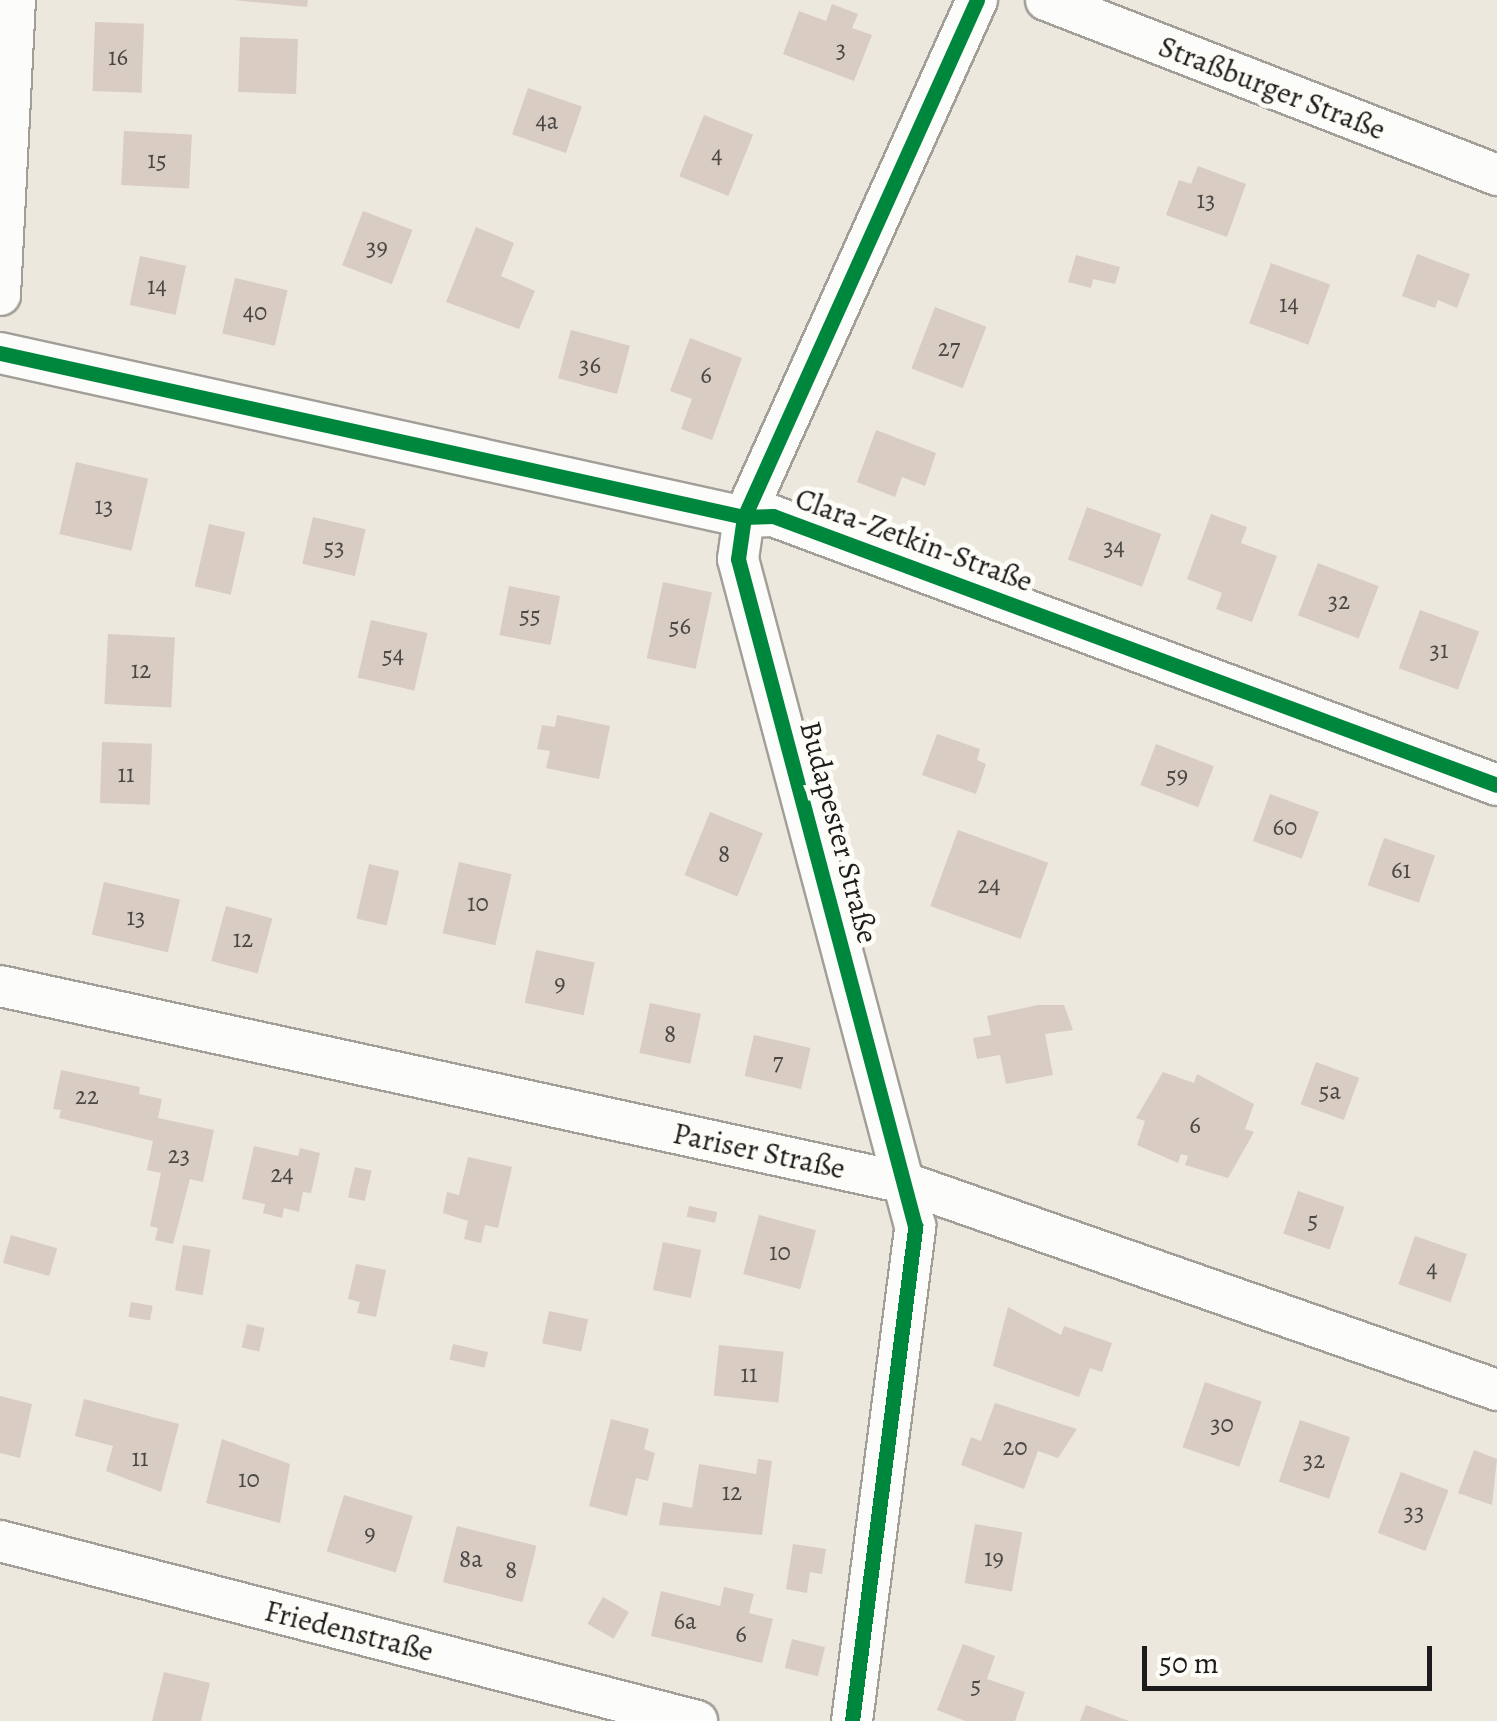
<!DOCTYPE html>
<meta charset="utf-8">
<style>
body{margin:0}
#map{position:relative;width:1497px;height:1721px;overflow:hidden;background:#ede8dd;font-family:Alegreya,serif}
div>[style]{position:absolute}
.building>*{inset:0;background:#d8ccc3;transform-origin:0 0}
.roads{filter:drop-shadow(2px 0 #a29f99) drop-shadow(-2px 0 #a29f99) drop-shadow(0 2px #a29f99) drop-shadow(0 -2px #a29f99)}
.minor>*{height:40px;margin:-20px;padding:0 20px;transform-origin:20px;border-radius:20px;background:#fcfcfa}
.cycleway>*{height:15px;margin:-7.5px;padding:0 7.5px;transform-origin:7.5px;border-radius:7.5px;background:#00873e}
span{translate:-50% -50%;white-space:nowrap;text-align:center;line-height:1.15;-webkit-text-stroke:10px #fdfcf7;paint-order:stroke}
.number-label{font-size:25px;color:#4b4846}
.number-label span{-webkit-text-stroke-width:0}
.street-label{font-size:30px;color:#1c1c1c}
.scale{position:absolute;left:1142px;top:1646px;width:290px;height:45px;box-sizing:border-box;border:5px solid #1c1c1c;border-top:0;padding-left:12px;font-size:30px;line-height:35px;white-space:nowrap;color:#1c1c1c;-webkit-text-stroke:8px #fdfcf7;paint-order:stroke}
</style>
<div id="map">
<div class="building">
<i style="clip-path:polygon(233px 0,308px 0,307px 7px)"></i>
<i style="clip-path:polygon(832px 4px,858px 14px,852px 28px,872px 35px,854px 81px,783px 54px,799px 11px,826px 21px)"></i>
<i style="left:95px;top:22px;width:49px;height:69px;rotate:2deg"></i>
<i style="left:240px;top:37px;width:58px;height:55px;rotate:2deg"></i>
<i style="left:528px;top:88px;width:57px;height:49px;rotate:19deg"></i>
<i style="left:704px;top:115px;width:53px;height:66px;rotate:22deg"></i>
<i style="left:124px;top:131px;width:68px;height:54px;rotate:3deg"></i>
<i style="clip-path:polygon(1198px 166px,1246px 184px,1227px 237px,1166px 215px,1179px 180px,1191px 184px)"></i>
<i style="left:363px;top:211px;width:53px;height:58px;rotate:21deg"></i>
<i style="clip-path:polygon(476px 227px,514px 243px,501px 276px,535px 291px,519px 329px,446px 302px)"></i>
<i style="clip-path:polygon(1417px 254px,1470px 274px,1457px 308px,1438px 300px,1435px 308px,1402px 296px)"></i>
<i style="clip-path:polygon(1076px 255px,1120px 267px,1115px 284px,1093px 279px,1091px 288px,1068px 282px)"></i>
<i style="left:140px;top:256px;width:47px;height:50px;rotate:12deg"></i>
<i style="left:1271px;top:263px;width:63px;height:64px;rotate:20deg"></i>
<i style="left:235px;top:278px;width:54px;height:57px;rotate:13deg"></i>
<i style="left:935px;top:307px;width:55px;height:66px;rotate:21deg"></i>
<i style="left:571px;top:330px;width:61px;height:50px;rotate:15deg"></i>
<i style="clip-path:polygon(690px 338px,742px 358px,712px 440px,681px 429px,692px 399px,670px 391px)"></i>
<i style="clip-path:polygon(876px 430px,936px 453px,925px 486px,902px 477px,895px 497px,857px 482px)"></i>
<i style="left:76px;top:462px;width:74px;height:74px;rotate:13deg"></i>
<i style="left:1087px;top:507px;width:79px;height:56px;rotate:20deg"></i>
<i style="clip-path:polygon(1211px 514px,1247px 527px,1241px 543px,1277px 556px,1252px 622px,1216px 609px,1222px 593px,1187px 579px)"></i>
<i style="left:313px;top:517px;width:54px;height:48px;rotate:13deg"></i>
<i style="left:209px;top:524px;width:37px;height:64px;rotate:13deg"></i>
<i style="left:1318px;top:563px;width:65px;height:56px;rotate:21deg"></i>
<i style="left:663px;top:582px;width:50px;height:78px;rotate:12deg"></i>
<i style="left:509px;top:586px;width:52px;height:50px;rotate:11deg"></i>
<i style="left:1420px;top:610px;width:63px;height:62px;rotate:20deg"></i>
<i style="left:371px;top:620px;width:58px;height:59px;rotate:13deg"></i>
<i style="left:108px;top:634px;width:67px;height:70px;rotate:3deg"></i>
<i style="clip-path:polygon(557px 715px,610px 726px,599px 779px,546px 768px,550px 751px,537px 749px,542px 725px,555px 727px)"></i>
<i style="clip-path:polygon(937px 734px,980px 749px,977px 760px,986px 764px,976px 794px,922px 775px)"></i>
<i style="left:102px;top:742px;width:50px;height:61px;rotate:2deg"></i>
<i style="left:1156px;top:744px;width:62px;height:44px;rotate:21deg"></i>
<i style="left:1270px;top:794px;width:52px;height:50px;rotate:20deg"></i>
<i style="left:710px;top:812px;width:57px;height:68px;rotate:22deg"></i>
<i style="left:958px;top:830px;width:96px;height:81px;rotate:20deg"></i>
<i style="left:1384px;top:838px;width:54px;height:50px;rotate:19deg"></i>
<i style="left:459px;top:862px;width:54px;height:73px;rotate:13deg"></i>
<i style="left:369px;top:864px;width:31px;height:56px;rotate:13deg"></i>
<i style="left:104px;top:882px;width:78px;height:54px;rotate:13deg"></i>
<i style="left:226px;top:906px;width:48px;height:57px;rotate:15deg"></i>
<i style="left:536px;top:950px;width:60px;height:54px;rotate:12deg"></i>
<i style="left:650px;top:1003px;width:52px;height:51px;rotate:12deg"></i>
<i style="clip-path:polygon(1038px 1005px,1064px 1005px,1073px 1030px,1045px 1034px,1053px 1075px,1006px 1084px,1000px 1055px,977px 1059px,973px 1038px,991px 1035px,987px 1016px)"></i>
<i style="left:754px;top:1035px;width:58px;height:42px;rotate:13deg"></i>
<i style="left:1316px;top:1062px;width:46px;height:45px;rotate:20deg"></i>
<i style="clip-path:polygon(61px 1070px,140px 1087px,139px 1094px,162px 1099px,158px 1118px,214px 1130px,203px 1182px,190px 1179px,173px 1244px,155px 1240px,158px 1228px,150px 1226px,161px 1173px,147px 1170px,153px 1141px,59px 1118px,61px 1110px,53px 1109px)"></i>
<i style="clip-path:polygon(1163px 1072px,1194px 1083px,1197px 1074px,1254px 1104px,1245px 1129px,1254px 1132px,1228px 1178px,1185px 1165px,1188px 1156px,1181px 1154px,1178px 1163px,1137px 1145px,1145px 1121px,1136px 1118px)"></i>
<i style="clip-path:polygon(254px 1146px,298px 1156px,300px 1148px,320px 1153px,311px 1193px,303px 1192px,299px 1212px,284px 1208px,282px 1218px,263px 1213px,265px 1204px,242px 1199px)"></i>
<i style="clip-path:polygon(468px 1157px,512px 1167px,498px 1228px,485px 1225px,481px 1243px,464px 1239px,468px 1221px,443px 1213px,447px 1192px,459px 1195px)"></i>
<i style="left:355px;top:1167px;width:17px;height:31px;rotate:13deg"></i>
<i style="left:1298px;top:1191px;width:49px;height:45px;rotate:19deg"></i>
<i style="left:689px;top:1206px;width:29px;height:11px;rotate:12deg"></i>
<i style="left:759px;top:1215px;width:59px;height:61px;rotate:15deg"></i>
<i style="left:11px;top:1235px;width:48px;height:29px;rotate:16deg"></i>
<i style="left:1415px;top:1236px;width:55px;height:51px;rotate:19deg"></i>
<i style="left:663px;top:1242px;width:39px;height:49px;rotate:12deg"></i>
<i style="left:183px;top:1245px;width:28px;height:46px;rotate:10deg"></i>
<i style="clip-path:polygon(356px 1264px,386px 1270px,376px 1317px,357px 1313px,360px 1302px,348px 1299px)"></i>
<i style="left:131px;top:1302px;width:22px;height:15px;rotate:10deg"></i>
<i style="clip-path:polygon(1008px 1307px,1061px 1335px,1064px 1326px,1112px 1343px,1102px 1372px,1090px 1368px,1079px 1397px,993px 1366px)"></i>
<i style="left:549px;top:1311px;width:40px;height:33px;rotate:12deg"></i>
<i style="left:247px;top:1324px;width:18px;height:24px;rotate:13deg"></i>
<i style="left:453px;top:1344px;width:36px;height:16px;rotate:13deg"></i>
<i style="left:719px;top:1345px;width:65px;height:51px;rotate:6deg"></i>
<i style="left:1205px;top:1382px;width:60px;height:69px;rotate:19deg"></i>
<i style="clip-path:polygon(0 1396px,32px 1404px,20px 1458px,0 1453px)"></i>
<i style="clip-path:polygon(84px 1399px,179px 1424px,161px 1492px,106px 1471px,113px 1446px,75px 1436px)"></i>
<i style="clip-path:polygon(995px 1403px,1077px 1429px,1058px 1458px,1038px 1451px,1024px 1489px,961px 1465px,971px 1437px,981px 1441px)"></i>
<i style="clip-path:polygon(611px 1419px,649px 1429px,644px 1449px,655px 1453px,648px 1481px,636px 1478px,627px 1516px,589px 1506px)"></i>
<i style="left:1300px;top:1420px;width:53px;height:65px;rotate:19deg"></i>
<i style="clip-path:polygon(222px 1439px,290px 1464px,280px 1523px,206px 1503px)"></i>
<i style="clip-path:polygon(1474px 1450px,1497px 1459px,1492px 1505px,1458px 1493px)"></i>
<i style="clip-path:polygon(758px 1459px,772px 1461px,762px 1535px,659px 1525px,663px 1502px,692px 1508px,699px 1464px,756px 1474px)"></i>
<i style="left:1401px;top:1472px;width:51px;height:65px;rotate:21deg"></i>
<i style="left:344px;top:1495px;width:72px;height:59px;rotate:17deg"></i>
<i style="left:975px;top:1524px;width:48px;height:60px;rotate:10deg"></i>
<i style="left:457px;top:1526px;width:82px;height:58px;rotate:14deg"></i>
<i style="clip-path:polygon(793px 1544px,826px 1549px,822px 1574px,810px 1572px,807px 1593px,786px 1589px)"></i>
<i style="clip-path:polygon(724px 1587px,754px 1594px,749px 1613px,773px 1619px,762px 1663px,651px 1636px,661px 1591px,720px 1606px)"></i>
<i style="left:603px;top:1597px;width:30px;height:31px;rotate:30deg"></i>
<i style="left:792px;top:1639px;width:34px;height:30px;rotate:14deg"></i>
<i style="clip-path:polygon(963px 1644px,995px 1656px,987px 1679px,1025px 1692px,1015px 1721px,965px 1721px,937px 1710px)"></i>
<i style="clip-path:polygon(164px 1672px,210px 1683px,201px 1721px,152px 1721px)"></i>
<i style="clip-path:polygon(1086px 1705px,1129px 1721px,1080px 1721px)"></i>
</div>
<div class="roads">
<div class="minor">
<i style="left:1046px;top:0;width:484px;rotate:21.2deg"></i>
<i style="left:0;top:295px;width:295px;rotate:-87.1deg"></i>
<i style="left:0;top:353px;width:762px;rotate:12.43deg"></i>
<i style="left:744px;top:517px;width:29px;rotate:-2deg"></i>
<i style="left:773px;top:516px;width:772px;rotate:20.38deg"></i>
<i style="left:0;top:986px;width:926px;rotate:12.28deg"></i>
<i style="left:905px;top:1183px;width:627px;rotate:19.27deg"></i>
<i style="left:0;top:1541px;width:720px;rotate:14.48deg"></i>
<i style="left:852px;top:1721px;width:499px;rotate:-82.7deg"></i>
<i style="left:915px;top:1226px;width:690px;rotate:-104.86deg"></i>
<i style="left:738px;top:559px;width:42px;rotate:-81.9deg"></i>
<i style="left:744px;top:517px;width:567px;rotate:-65.74deg"></i>
</div>
</div>
<div class="cycleway">
<i style="left:0;top:353px;width:762px;rotate:12.43deg"></i>
<i style="left:744px;top:517px;width:29px;rotate:-2deg"></i>
<i style="left:773px;top:516px;width:772px;rotate:20.38deg"></i>
<i style="left:852px;top:1721px;width:499px;rotate:-82.7deg"></i>
<i style="left:915px;top:1226px;width:690px;rotate:-104.86deg"></i>
<i style="left:738px;top:559px;width:42px;rotate:-81.9deg"></i>
<i style="left:744px;top:517px;width:567px;rotate:-65.74deg"></i>
</div>
<div class="number-label">
<span style="left:841px;top:49px">3</span>
<span style="left:118px;top:57px">16</span>
<span style="left:547px;top:121px">4a</span>
<span style="left:717px;top:155px">4</span>
<span style="left:157px;top:160px">15</span>
<span style="left:1206px;top:200px">13</span>
<span style="left:377px;top:247px">39</span>
<span style="left:157px;top:286px">14</span>
<span style="left:1289px;top:304px">14</span>
<span style="left:255px;top:312px">40</span>
<span style="left:949px;top:348px">27</span>
<span style="left:590px;top:365px">36</span>
<span style="left:706px;top:375px">6</span>
<span style="left:104px;top:506px">13</span>
<span style="left:334px;top:547px">53</span>
<span style="left:1114px;top:547px">34</span>
<span style="left:1339px;top:601px">32</span>
<span style="left:530px;top:615px">55</span>
<span style="left:680px;top:626px">56</span>
<span style="left:1439px;top:650px">31</span>
<span style="left:393px;top:655px">54</span>
<span style="left:141px;top:670px">12</span>
<span style="left:126px;top:774px">11</span>
<span style="left:1177px;top:775px">59</span>
<span style="left:1285px;top:827px">60</span>
<span style="left:724px;top:854px">8</span>
<span style="left:1401px;top:870px">61</span>
<span style="left:989px;top:885px">24</span>
<span style="left:478px;top:903px">10</span>
<span style="left:136px;top:917px">13</span>
<span style="left:243px;top:939px">12</span>
<span style="left:560px;top:983px">9</span>
<span style="left:670px;top:1034px">8</span>
<span style="left:778px;top:1062px">7</span>
<span style="left:1330px;top:1091px">5a</span>
<span style="left:87px;top:1096px">22</span>
<span style="left:1195px;top:1125px">6</span>
<span style="left:179px;top:1155px">23</span>
<span style="left:282px;top:1174px">24</span>
<span style="left:1313px;top:1220px">5</span>
<span style="left:780px;top:1252px">10</span>
<span style="left:1432px;top:1269px">4</span>
<span style="left:749px;top:1374px">11</span>
<span style="left:1222px;top:1424px">30</span>
<span style="left:1015px;top:1447px">20</span>
<span style="left:140px;top:1458px">11</span>
<span style="left:1314px;top:1460px">32</span>
<span style="left:249px;top:1479px">10</span>
<span style="left:732px;top:1492px">12</span>
<span style="left:1414px;top:1512px">33</span>
<span style="left:370px;top:1533px">9</span>
<span style="left:994px;top:1558px">19</span>
<span style="left:471px;top:1559px">8a</span>
<span style="left:511px;top:1570px">8</span>
<span style="left:685px;top:1621px">6a</span>
<span style="left:741px;top:1634px">6</span>
<span style="left:976px;top:1685px">5</span>
</div>
<div class="street-label">
<span style="left:1272px;top:88px;rotate:21deg">Straßburger Straße</span>
<span style="left:914px;top:540px;rotate:20deg">Clara-Zetkin-Straße</span>
<span style="left:839px;top:832px;rotate:75deg">Budapester Straße</span>
<span style="left:759px;top:1151px;rotate:12deg">Pariser Straße</span>
<span style="left:349px;top:1631px;rotate:14deg">Friedenstraße</span>
</div>
<div class="scale">50 m</div>
</div>
